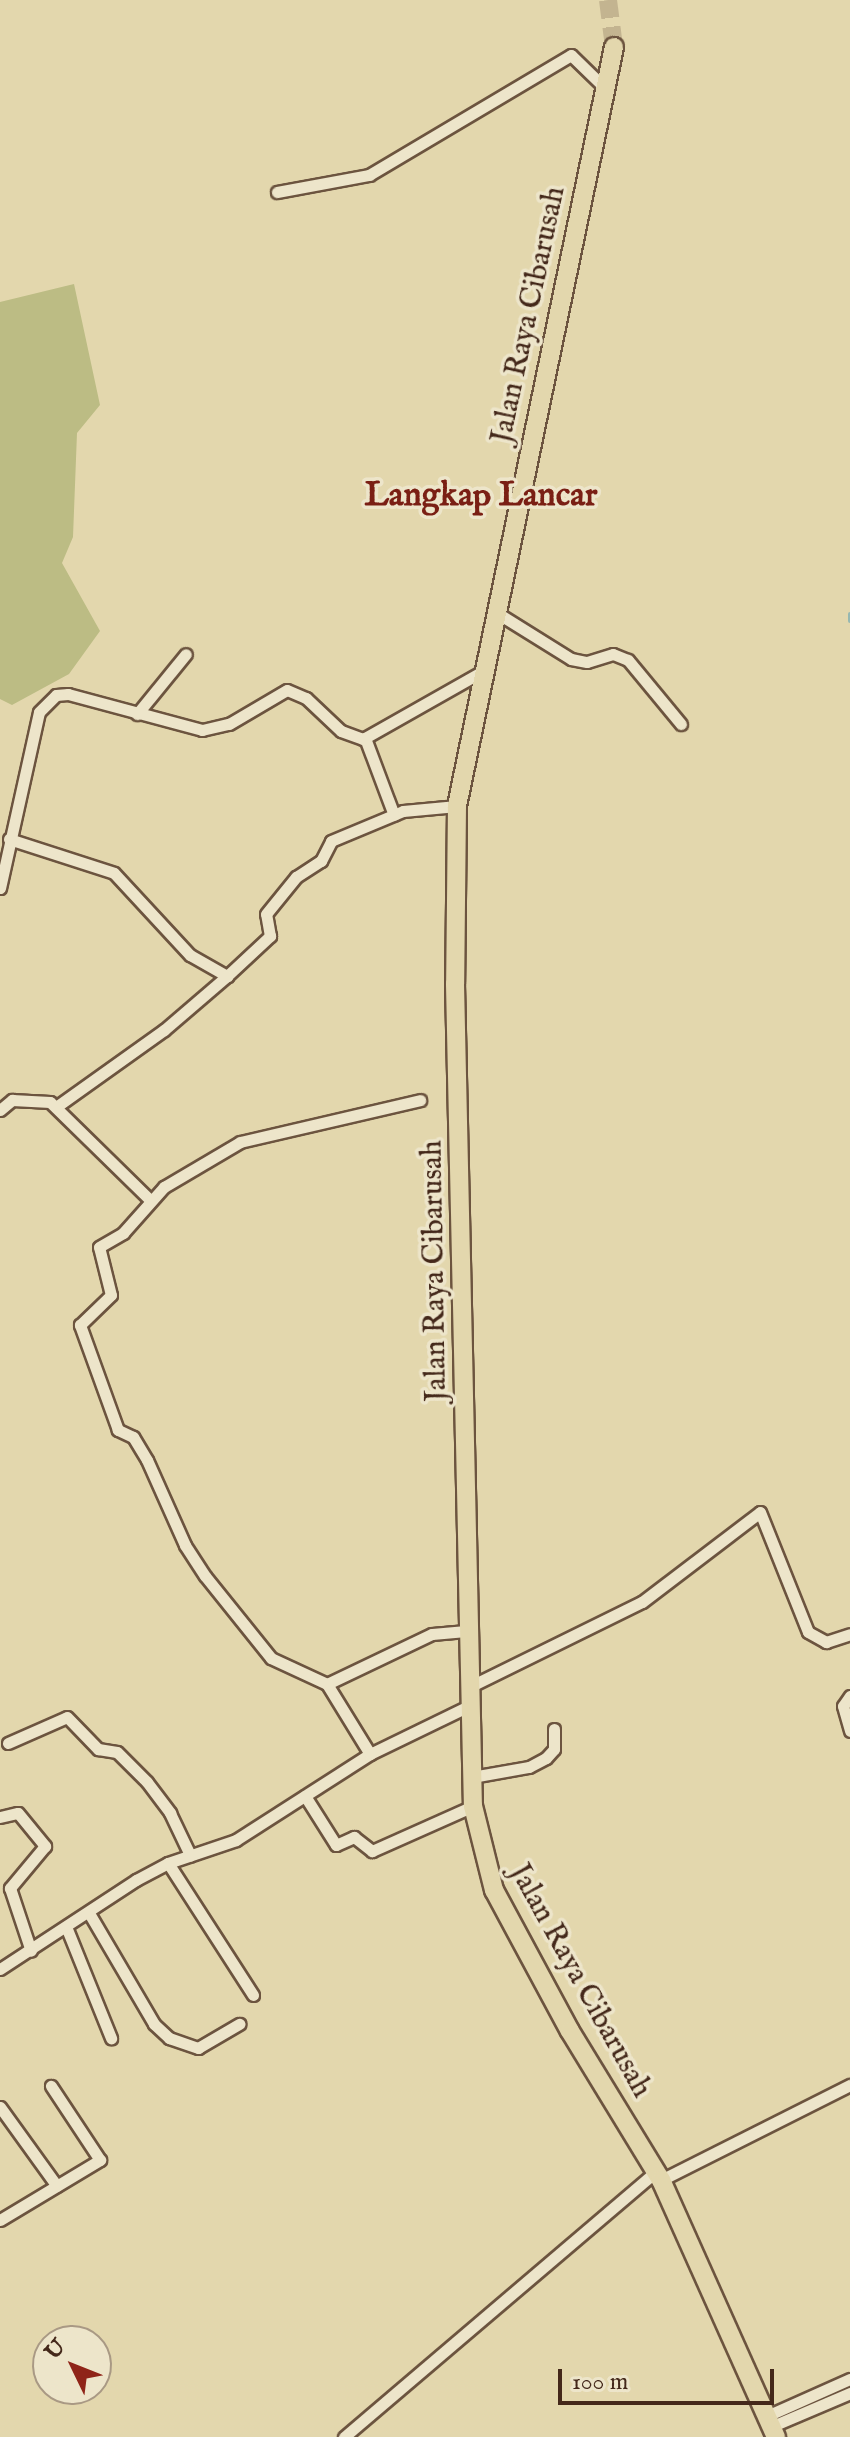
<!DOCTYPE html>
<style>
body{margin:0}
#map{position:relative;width:850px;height:2437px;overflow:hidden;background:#e3d7ad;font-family:"IM FELL English",serif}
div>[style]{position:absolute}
.green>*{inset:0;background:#bcbc84}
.stream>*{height:4px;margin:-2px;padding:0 2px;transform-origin:2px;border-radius:2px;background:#96b8b1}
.primary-tunnel>*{height:18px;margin-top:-9px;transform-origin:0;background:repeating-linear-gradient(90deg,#c3b490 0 18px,transparent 0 27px)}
.roads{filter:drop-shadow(2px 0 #6c543f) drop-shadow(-2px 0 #6c543f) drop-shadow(0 2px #6c543f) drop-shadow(0 -2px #6c543f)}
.street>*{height:11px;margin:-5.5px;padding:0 5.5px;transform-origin:5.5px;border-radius:5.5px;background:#ede5ca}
.primary>*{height:18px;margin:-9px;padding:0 9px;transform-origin:9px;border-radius:9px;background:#e3d7ad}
span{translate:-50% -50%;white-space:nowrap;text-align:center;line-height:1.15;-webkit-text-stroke:7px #ede5ca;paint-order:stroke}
.street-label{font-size:30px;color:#44281a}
.quarter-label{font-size:34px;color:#7a1f14;font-weight:700}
.north{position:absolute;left:32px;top:2325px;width:80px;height:80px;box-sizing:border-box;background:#ede5ca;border:2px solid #a99984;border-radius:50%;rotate:313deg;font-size:22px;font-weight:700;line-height:32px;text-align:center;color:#44281a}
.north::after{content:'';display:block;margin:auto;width:28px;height:36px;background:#8f2418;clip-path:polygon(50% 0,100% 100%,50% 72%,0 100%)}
.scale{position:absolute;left:558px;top:2369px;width:216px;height:36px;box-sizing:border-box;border:4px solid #44281a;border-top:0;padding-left:10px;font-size:24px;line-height:28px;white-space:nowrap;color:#44281a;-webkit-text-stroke:6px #ede5ca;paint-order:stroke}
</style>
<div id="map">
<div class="green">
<i style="clip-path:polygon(74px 284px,100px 405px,77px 433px,73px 537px,62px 563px,100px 631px,69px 674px,12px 705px,0 699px,0 302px)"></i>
</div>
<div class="stream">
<i style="left:850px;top:614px;width:7px;rotate:90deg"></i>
</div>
<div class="primary-tunnel">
<i style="left:608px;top:0;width:47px;rotate:82.7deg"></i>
</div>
<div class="roads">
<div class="street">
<i style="left:277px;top:192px;width:94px;rotate:-10.5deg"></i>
<i style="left:369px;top:175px;width:235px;rotate:-30.7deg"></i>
<i style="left:571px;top:55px;width:49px;rotate:44.2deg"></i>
<i style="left:494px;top:611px;width:91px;rotate:31.9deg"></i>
<i style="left:571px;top:659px;width:16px;rotate:11deg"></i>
<i style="left:587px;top:662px;width:27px;rotate:-17deg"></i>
<i style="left:613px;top:654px;width:16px;rotate:22deg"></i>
<i style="left:628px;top:660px;width:83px;rotate:50.4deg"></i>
<i style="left:137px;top:714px;width:77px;rotate:-50.8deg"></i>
<i style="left:365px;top:738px;width:82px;rotate:69.4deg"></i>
<i style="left:9px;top:839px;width:110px;rotate:17.9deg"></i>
<i style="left:114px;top:873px;width:112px;rotate:47.2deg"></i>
<i style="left:190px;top:955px;width:43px;rotate:29.6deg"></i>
<i style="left:227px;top:976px;width:59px;rotate:-42.9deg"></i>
<i style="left:270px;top:936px;width:22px;rotate:-100deg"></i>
<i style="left:266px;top:914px;width:48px;rotate:-51deg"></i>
<i style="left:296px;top:877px;width:30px;rotate:-33deg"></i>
<i style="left:321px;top:861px;width:22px;rotate:-63deg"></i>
<i style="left:331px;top:841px;width:78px;rotate:-22.6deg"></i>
<i style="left:403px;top:811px;width:54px;rotate:-5.3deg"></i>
<i style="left:0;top:888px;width:180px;rotate:-77.5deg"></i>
<i style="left:39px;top:712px;width:24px;rotate:-45deg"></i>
<i style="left:56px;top:695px;width:12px;rotate:-5deg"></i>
<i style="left:68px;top:694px;width:139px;rotate:15deg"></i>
<i style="left:202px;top:730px;width:28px;rotate:-13deg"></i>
<i style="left:229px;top:724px;width:67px;rotate:-30.4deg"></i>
<i style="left:287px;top:690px;width:21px;rotate:23deg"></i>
<i style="left:306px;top:698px;width:48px;rotate:43.3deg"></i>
<i style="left:341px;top:731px;width:23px;rotate:20deg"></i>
<i style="left:363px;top:739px;width:140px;rotate:-29.5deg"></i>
<i style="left:56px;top:1107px;width:133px;rotate:-35.5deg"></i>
<i style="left:164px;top:1030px;width:83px;rotate:-40.6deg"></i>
<i style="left:0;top:1110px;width:16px;rotate:-40deg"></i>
<i style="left:12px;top:1100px;width:38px;rotate:3deg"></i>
<i style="left:50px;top:1102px;width:141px;rotate:44.4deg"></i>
<i style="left:327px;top:1684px;width:116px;rotate:-25.5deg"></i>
<i style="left:432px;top:1634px;width:34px;rotate:-5deg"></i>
<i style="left:469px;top:1687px;width:193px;rotate:-26.2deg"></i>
<i style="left:642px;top:1602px;width:148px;rotate:-37.3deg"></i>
<i style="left:760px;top:1512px;width:129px;rotate:68.2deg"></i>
<i style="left:808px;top:1632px;width:21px;rotate:29deg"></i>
<i style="left:826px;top:1642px;width:25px;rotate:-18deg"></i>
<i style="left:850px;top:1696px;width:12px;rotate:125deg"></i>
<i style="left:843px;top:1706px;width:26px;rotate:74deg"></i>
<i style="left:8px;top:1743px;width:64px;rotate:-23.8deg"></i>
<i style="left:67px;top:1717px;width:45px;rotate:45.9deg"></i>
<i style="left:98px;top:1749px;width:19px;rotate:9deg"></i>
<i style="left:117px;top:1752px;width:42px;rotate:45deg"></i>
<i style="left:147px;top:1782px;width:39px;rotate:53deg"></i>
<i style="left:170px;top:1813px;width:47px;rotate:64.5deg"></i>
<i style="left:370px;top:1754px;width:82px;rotate:-121.6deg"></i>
<i style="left:327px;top:1684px;width:62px;rotate:-155.1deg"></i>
<i style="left:271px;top:1658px;width:105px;rotate:-128.8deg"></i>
<i style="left:205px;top:1576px;width:37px;rotate:-123deg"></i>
<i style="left:185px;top:1545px;width:93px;rotate:-114.1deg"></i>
<i style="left:147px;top:1460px;width:27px;rotate:-121deg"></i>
<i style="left:133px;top:1437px;width:17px;rotate:-155deg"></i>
<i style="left:118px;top:1430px;width:112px;rotate:-109.9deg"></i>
<i style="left:80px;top:1325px;width:43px;rotate:-44.1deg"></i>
<i style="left:111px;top:1295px;width:49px;rotate:-104deg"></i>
<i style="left:99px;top:1247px;width:28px;rotate:-30deg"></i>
<i style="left:123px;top:1233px;width:62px;rotate:-48.3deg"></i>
<i style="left:164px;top:1187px;width:88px;rotate:-30.6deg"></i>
<i style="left:240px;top:1142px;width:185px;rotate:-13.1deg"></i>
<i style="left:472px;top:1777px;width:58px;rotate:-10deg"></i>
<i style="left:529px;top:1767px;width:19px;rotate:-28deg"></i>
<i style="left:546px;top:1758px;width:12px;rotate:-48deg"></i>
<i style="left:554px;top:1749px;width:20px;rotate:-90deg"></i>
<i style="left:305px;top:1796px;width:58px;rotate:57.7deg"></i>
<i style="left:336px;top:1845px;width:20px;rotate:-24deg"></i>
<i style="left:354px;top:1837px;width:23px;rotate:38deg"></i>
<i style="left:372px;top:1851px;width:111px;rotate:-24deg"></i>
<i style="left:0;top:1817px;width:18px;rotate:-13deg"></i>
<i style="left:18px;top:1813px;width:43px;rotate:50.7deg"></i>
<i style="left:45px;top:1846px;width:55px;rotate:129.8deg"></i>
<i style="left:10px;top:1888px;width:66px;rotate:71.6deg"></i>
<i style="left:168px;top:1863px;width:157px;rotate:57.2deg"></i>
<i style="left:89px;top:1913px;width:129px;rotate:59.6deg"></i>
<i style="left:154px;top:2024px;width:21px;rotate:43deg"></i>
<i style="left:169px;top:2038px;width:31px;rotate:19deg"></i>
<i style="left:198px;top:2048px;width:48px;rotate:-30.3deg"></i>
<i style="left:67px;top:1929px;width:118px;rotate:68deg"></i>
<i style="left:0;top:1969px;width:163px;rotate:-33.2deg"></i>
<i style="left:136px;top:1880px;width:36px;rotate:-28deg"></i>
<i style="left:168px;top:1863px;width:72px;rotate:-18.7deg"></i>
<i style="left:236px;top:1840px;width:159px;rotate:-32.7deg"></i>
<i style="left:370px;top:1754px;width:110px;rotate:-25.9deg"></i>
<i style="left:0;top:2107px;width:97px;rotate:54.2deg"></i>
<i style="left:661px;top:2180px;width:212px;rotate:-26.7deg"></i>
<i style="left:0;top:2220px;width:117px;rotate:-31deg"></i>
<i style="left:100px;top:2160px;width:89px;rotate:-123.5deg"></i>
<i style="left:769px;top:2415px;width:89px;rotate:-24deg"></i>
<i style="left:775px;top:2425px;width:82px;rotate:-23.1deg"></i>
<i style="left:344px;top:2437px;width:411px;rotate:-40.4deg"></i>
</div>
<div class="primary">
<i style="left:614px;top:47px;width:775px;rotate:101.69deg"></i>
<i style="left:457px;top:806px;width:178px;rotate:90.6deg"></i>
<i style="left:455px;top:984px;width:822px;rotate:88.75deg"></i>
<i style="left:473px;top:1806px;width:87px;rotate:76deg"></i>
<i style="left:494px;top:1890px;width:160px;rotate:61.7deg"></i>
<i style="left:570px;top:2031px;width:175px;rotate:58.6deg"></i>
<i style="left:661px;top:2180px;width:282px;rotate:65.9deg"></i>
</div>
</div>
<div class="street-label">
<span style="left:529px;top:315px;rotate:-78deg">Jalan Raya Cibarusah</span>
<span style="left:435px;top:1271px;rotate:-91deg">Jalan Raya Cibarusah</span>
<span style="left:580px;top:1981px;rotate:61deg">Jalan Raya Cibarusah</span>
</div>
<div class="quarter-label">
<span style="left:481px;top:496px">Langkap Lancar</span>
</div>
<div class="north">U</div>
<div class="scale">100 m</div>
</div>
